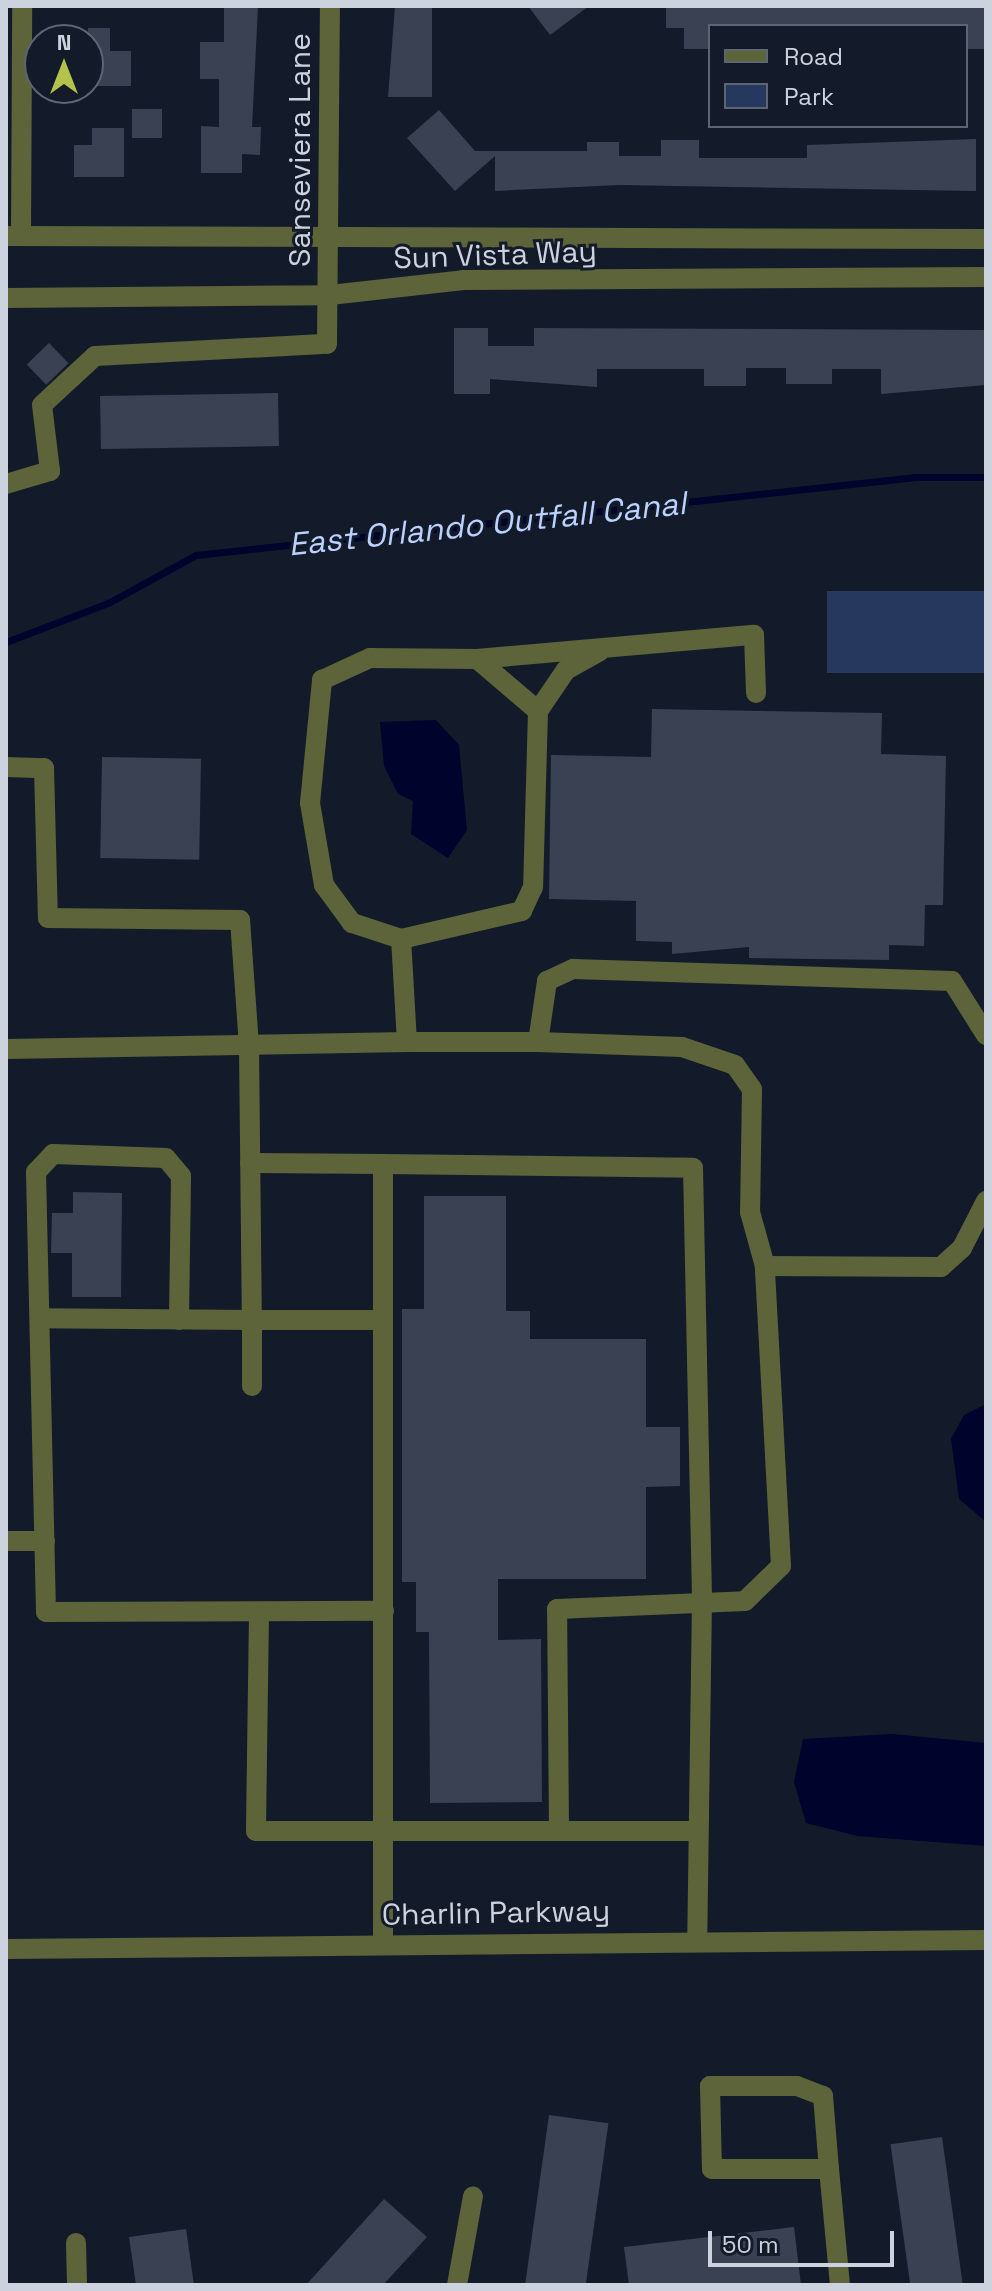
<!DOCTYPE html>
<style>
body{margin:0}
#map{position:relative;width:992px;height:2291px;overflow:hidden;background:#131b2a;font-family:"Space Grotesk",sans-serif}
div>[style]{position:absolute}
.green>*{inset:0;background:#27385e;transform-origin:0 0}
.water>*{inset:0;background:#00032b}
.stream>*{height:7px;margin:-3.5px;padding:0 3.5px;transform-origin:3.5px;border-radius:3.5px;background:#00032b}
.building>*{inset:0;background:#394153;transform-origin:0 0}
.minor>*{height:20px;margin:-10px;padding:0 10px;transform-origin:10px;border-radius:10px;background:#5d6439}
span{translate:-50% -50%;white-space:nowrap;text-align:center;line-height:1.15;-webkit-text-stroke:6px #131b2a;paint-order:stroke}
.street-label{font-size:30px;color:#cdd3de}
.water-label{font-size:32px;color:#bcd1fe;font-style:italic}
.frame{position:absolute;inset:0;border:8px solid #cdd3de;pointer-events:none}
.legend{position:absolute;left:708px;top:24px;width:260px;height:104px;box-sizing:border-box;background:#131b2a;border:2px solid #5d6572;margin:0;padding:10px 14px;list-style:none;font-size:24px;color:#cdd3de}
.legend li{display:flex;align-items:center;gap:16px;height:40px}
.legend b{width:40px;border:2px solid #5d6572}
.north{position:absolute;left:24px;top:24px;width:80px;height:80px;box-sizing:border-box;background:#131b2a;border:2px solid #5d6572;border-radius:50%;rotate:0deg;font-size:22px;font-weight:700;line-height:32px;text-align:center;color:#cdd3de}
.north::after{content:'';display:block;margin:auto;width:28px;height:36px;background:#b3c24b;clip-path:polygon(50% 0,100% 100%,50% 72%,0 100%)}
.scale{position:absolute;left:708px;top:2231px;width:186px;height:36px;box-sizing:border-box;border:4px solid #cdd3de;border-top:0;padding-left:10px;font-size:24px;line-height:28px;white-space:nowrap;color:#cdd3de;-webkit-text-stroke:6px #131b2a;paint-order:stroke}
</style>
<div id="map">
<div class="green">
<i style="left:827px;top:591px;width:158px;height:82px"></i>
</div>
<div class="water">
<i style="clip-path:polygon(436px 720px,459px 745px,467px 830px,448px 858px,411px 834px,413px 801px,398px 794px,384px 766px,380px 722px)"></i>
<i style="clip-path:polygon(986px 1404px,986px 1522px,959px 1499px,951px 1439px,964px 1415px)"></i>
<i style="clip-path:polygon(892px 1734px,986px 1743px,986px 1846px,857px 1836px,806px 1823px,794px 1782px,803px 1739px)"></i>
</div>
<div class="stream">
<i style="left:6px;top:642px;width:111px;rotate:-21deg"></i>
<i style="left:110px;top:602px;width:98px;rotate:-28.7deg"></i>
<i style="left:196px;top:555px;width:724px;rotate:-6.18deg"></i>
<i style="left:916px;top:477px;width:70px"></i>
</div>
<div class="building">
<i style="clip-path:polygon(224px 6px,258px 6px,252px 127px,261px 127px,260px 155px,242px 154px,242px 173px,201px 173px,201px 126px,219px 127px,219px 79px,200px 79px,200px 42px,224px 42px)"></i>
<i style="clip-path:polygon(395px 6px,432px 6px,432px 97px,388px 97px)"></i>
<i style="clip-path:polygon(528px 6px,589px 6px,550px 35px)"></i>
<i style="clip-path:polygon(666px 6px,986px 6px,986px 49px,966px 49px,966px 26px,710px 26px,710px 49px,684px 49px,684px 28px,666px 28px)"></i>
<i style="clip-path:polygon(88px 28px,110px 28px,110px 51px,131px 51px,131px 86px,88px 86px)"></i>
<i style="left:132px;top:109px;width:30px;height:29px"></i>
<i style="clip-path:polygon(439px 110px,475px 151px,587px 151px,587px 142px,619px 142px,619px 156px,661px 156px,661px 140px,699px 140px,699px 158px,807px 158px,807px 145px,976px 139px,976px 191px,619px 185px,495px 191px,495px 156px,455px 191px,407px 138px)"></i>
<i style="clip-path:polygon(92px 128px,124px 128px,124px 177px,74px 177px,74px 145px,92px 145px)"></i>
<i style="clip-path:polygon(454px 328px,488px 328px,488px 346px,534px 346px,534px 328px,986px 330px,986px 385px,881px 394px,881px 369px,832px 369px,832px 384px,786px 384px,786px 368px,746px 368px,746px 386px,704px 386px,704px 369px,597px 369px,597px 387px,490px 379px,490px 394px,454px 394px)"></i>
<i style="left:49px;top:343px;width:28px;height:31px;rotate:46deg"></i>
<i style="left:278px;top:393px;width:53px;height:178px;rotate:89deg"></i>
<i style="clip-path:polygon(652px 709px,882px 713px,881px 754px,946px 756px,943px 905px,925px 905px,924px 946px,889px 945px,889px 960px,749px 958px,749px 947px,672px 954px,672px 942px,636px 941px,636px 901px,549px 899px,551px 755px,651px 757px)"></i>
<i style="left:102px;top:757px;width:99px;height:101px;rotate:1deg"></i>
<i style="clip-path:polygon(73px 1192px,122px 1193px,121px 1297px,72px 1297px,72px 1253px,51px 1253px,52px 1213px,73px 1213px)"></i>
<i style="clip-path:polygon(424px 1196px,506px 1196px,506px 1311px,530px 1311px,530px 1339px,646px 1339px,646px 1427px,680px 1427px,680px 1486px,646px 1487px,646px 1579px,498px 1579px,498px 1640px,541px 1639px,542px 1802px,430px 1803px,429px 1632px,416px 1632px,416px 1582px,402px 1582px,402px 1309px,424px 1309px)"></i>
<i style="left:549px;top:2115px;width:60px;height:172px;rotate:8deg"></i>
<i style="left:942px;top:2137px;width:149px;height:52px;rotate:82deg"></i>
<i style="clip-path:polygon(384px 2199px,427px 2237px,383px 2285px,306px 2285px)"></i>
<i style="clip-path:polygon(794px 2227px,801px 2285px,629px 2285px,624px 2247px)"></i>
<i style="clip-path:polygon(186px 2229px,194px 2285px,136px 2285px,129px 2237px)"></i>
</div>
<div class="minor">
<i style="left:21px;top:235px;width:229px;rotate:-89.7deg"></i>
<i style="left:6px;top:236px;width:980px;rotate:0.18deg"></i>
<i style="left:6px;top:298px;width:324px;rotate:-0.5deg"></i>
<i style="left:330px;top:295px;width:134px;rotate:-6.4deg"></i>
<i style="left:463px;top:280px;width:523px;rotate:-0.33deg"></i>
<i style="left:6px;top:484px;width:46px;rotate:-16.5deg"></i>
<i style="left:50px;top:471px;width:66px;rotate:-96.9deg"></i>
<i style="left:42px;top:405px;width:72px;rotate:-42.8deg"></i>
<i style="left:95px;top:356px;width:232px;rotate:-3deg"></i>
<i style="left:327px;top:344px;width:338px;rotate:-89.5deg"></i>
<i style="left:477px;top:659px;width:80px;rotate:40.4deg"></i>
<i style="left:538px;top:711px;width:176px;rotate:91.6deg"></i>
<i style="left:533px;top:887px;width:26px;rotate:115deg"></i>
<i style="left:522px;top:911px;width:124px;rotate:167deg"></i>
<i style="left:401px;top:939px;width:52px;rotate:-161.9deg"></i>
<i style="left:352px;top:923px;width:47px;rotate:-126.4deg"></i>
<i style="left:324px;top:885px;width:83px;rotate:-99.7deg"></i>
<i style="left:310px;top:803px;width:124px;rotate:-84.4deg"></i>
<i style="left:322px;top:680px;width:53px;rotate:-24.6deg"></i>
<i style="left:370px;top:658px;width:107px;rotate:0.5deg"></i>
<i style="left:477px;top:659px;width:278px;rotate:-5deg"></i>
<i style="left:754px;top:635px;width:58px;rotate:88deg"></i>
<i style="left:538px;top:711px;width:50px;rotate:-55.7deg"></i>
<i style="left:566px;top:670px;width:38px;rotate:-29deg"></i>
<i style="left:6px;top:767px;width:38px;rotate:2deg"></i>
<i style="left:44px;top:768px;width:150px;rotate:88.5deg"></i>
<i style="left:48px;top:918px;width:192px;rotate:0.6deg"></i>
<i style="left:240px;top:920px;width:126px;rotate:85.9deg"></i>
<i style="left:249px;top:1046px;width:274px;rotate:89.4deg"></i>
<i style="left:252px;top:1320px;width:212px;rotate:-179.5deg"></i>
<i style="left:407px;top:1042px;width:131px"></i>
<i style="left:538px;top:1042px;width:62px;rotate:-81.6deg"></i>
<i style="left:547px;top:981px;width:29px;rotate:-25deg"></i>
<i style="left:573px;top:969px;width:379px;rotate:1.8deg"></i>
<i style="left:952px;top:981px;width:64px;rotate:57.8deg"></i>
<i style="left:538px;top:1042px;width:144px;rotate:2deg"></i>
<i style="left:682px;top:1047px;width:56px;rotate:18.8deg"></i>
<i style="left:735px;top:1065px;width:29px;rotate:55deg"></i>
<i style="left:752px;top:1089px;width:123px;rotate:90.9deg"></i>
<i style="left:750px;top:1212px;width:56px;rotate:74.5deg"></i>
<i style="left:6px;top:1049px;width:401px;rotate:-1deg"></i>
<i style="left:407px;top:1042px;width:103px;rotate:-93.3deg"></i>
<i style="left:250px;top:1163px;width:133px;rotate:0.4deg"></i>
<i style="left:383px;top:1164px;width:780px;rotate:90deg"></i>
<i style="left:383px;top:1164px;width:310px;rotate:0.7deg"></i>
<i style="left:693px;top:1168px;width:431px;rotate:88.8deg"></i>
<i style="left:702px;top:1599px;width:341px;rotate:90.8deg"></i>
<i style="left:179px;top:1320px;width:144px;rotate:-89.2deg"></i>
<i style="left:181px;top:1176px;width:23px;rotate:-130deg"></i>
<i style="left:166px;top:1158px;width:113px;rotate:-178deg"></i>
<i style="left:53px;top:1154px;width:25px;rotate:133deg"></i>
<i style="left:36px;top:1172px;width:440px;rotate:88.7deg"></i>
<i style="left:46px;top:1612px;width:338px;rotate:-0.2deg"></i>
<i style="left:252px;top:1386px;width:66px;rotate:-90deg"></i>
<i style="left:252px;top:1320px;width:131px"></i>
<i style="left:6px;top:1541px;width:39px"></i>
<i style="left:259px;top:1613px;width:218px;rotate:90.8deg"></i>
<i style="left:256px;top:1831px;width:442px"></i>
<i style="left:559px;top:1829px;width:220px;rotate:-90.5deg"></i>
<i style="left:557px;top:1609px;width:188px;rotate:-2.4deg"></i>
<i style="left:745px;top:1601px;width:50px;rotate:-44.2deg"></i>
<i style="left:781px;top:1566px;width:300px;rotate:-93.1deg"></i>
<i style="left:765px;top:1266px;width:176px;rotate:0.3deg"></i>
<i style="left:941px;top:1267px;width:28px;rotate:-42deg"></i>
<i style="left:962px;top:1248px;width:53px;rotate:-62.9deg"></i>
<i style="left:6px;top:1949px;width:980px;rotate:-0.53deg"></i>
<i style="left:829px;top:2169px;width:117px;rotate:180deg"></i>
<i style="left:712px;top:2169px;width:83px;rotate:-91.4deg"></i>
<i style="left:710px;top:2086px;width:87px"></i>
<i style="left:797px;top:2086px;width:28px;rotate:21deg"></i>
<i style="left:823px;top:2096px;width:73px;rotate:85.3deg"></i>
<i style="left:829px;top:2169px;width:117px;rotate:84.6deg"></i>
<i style="left:76px;top:2243px;width:42px;rotate:88.6deg"></i>
<i style="left:457px;top:2285px;width:90px;rotate:-79.8deg"></i>
</div>
<div class="street-label">
<span style="left:300px;top:150px;rotate:-90deg">Sanseviera Lane</span>
<span style="left:495px;top:255px;rotate:-2deg">Sun Vista Way</span>
<span style="left:496px;top:1913px;rotate:-1deg">Charlin Parkway</span>
</div>
<div class="water-label">
<span style="left:487px;top:524px;rotate:-6deg">East Orlando Outfall Canal</span>
</div>
<div class="frame"></div>
<ul class="legend">
<li><b style="height:10px;background:#5d6439"></b>Road</li>
<li><b style="height:22px;background:#27385e"></b>Park</li>
</ul>
<div class="north">N</div>
<div class="scale">50 m</div>
</div>
